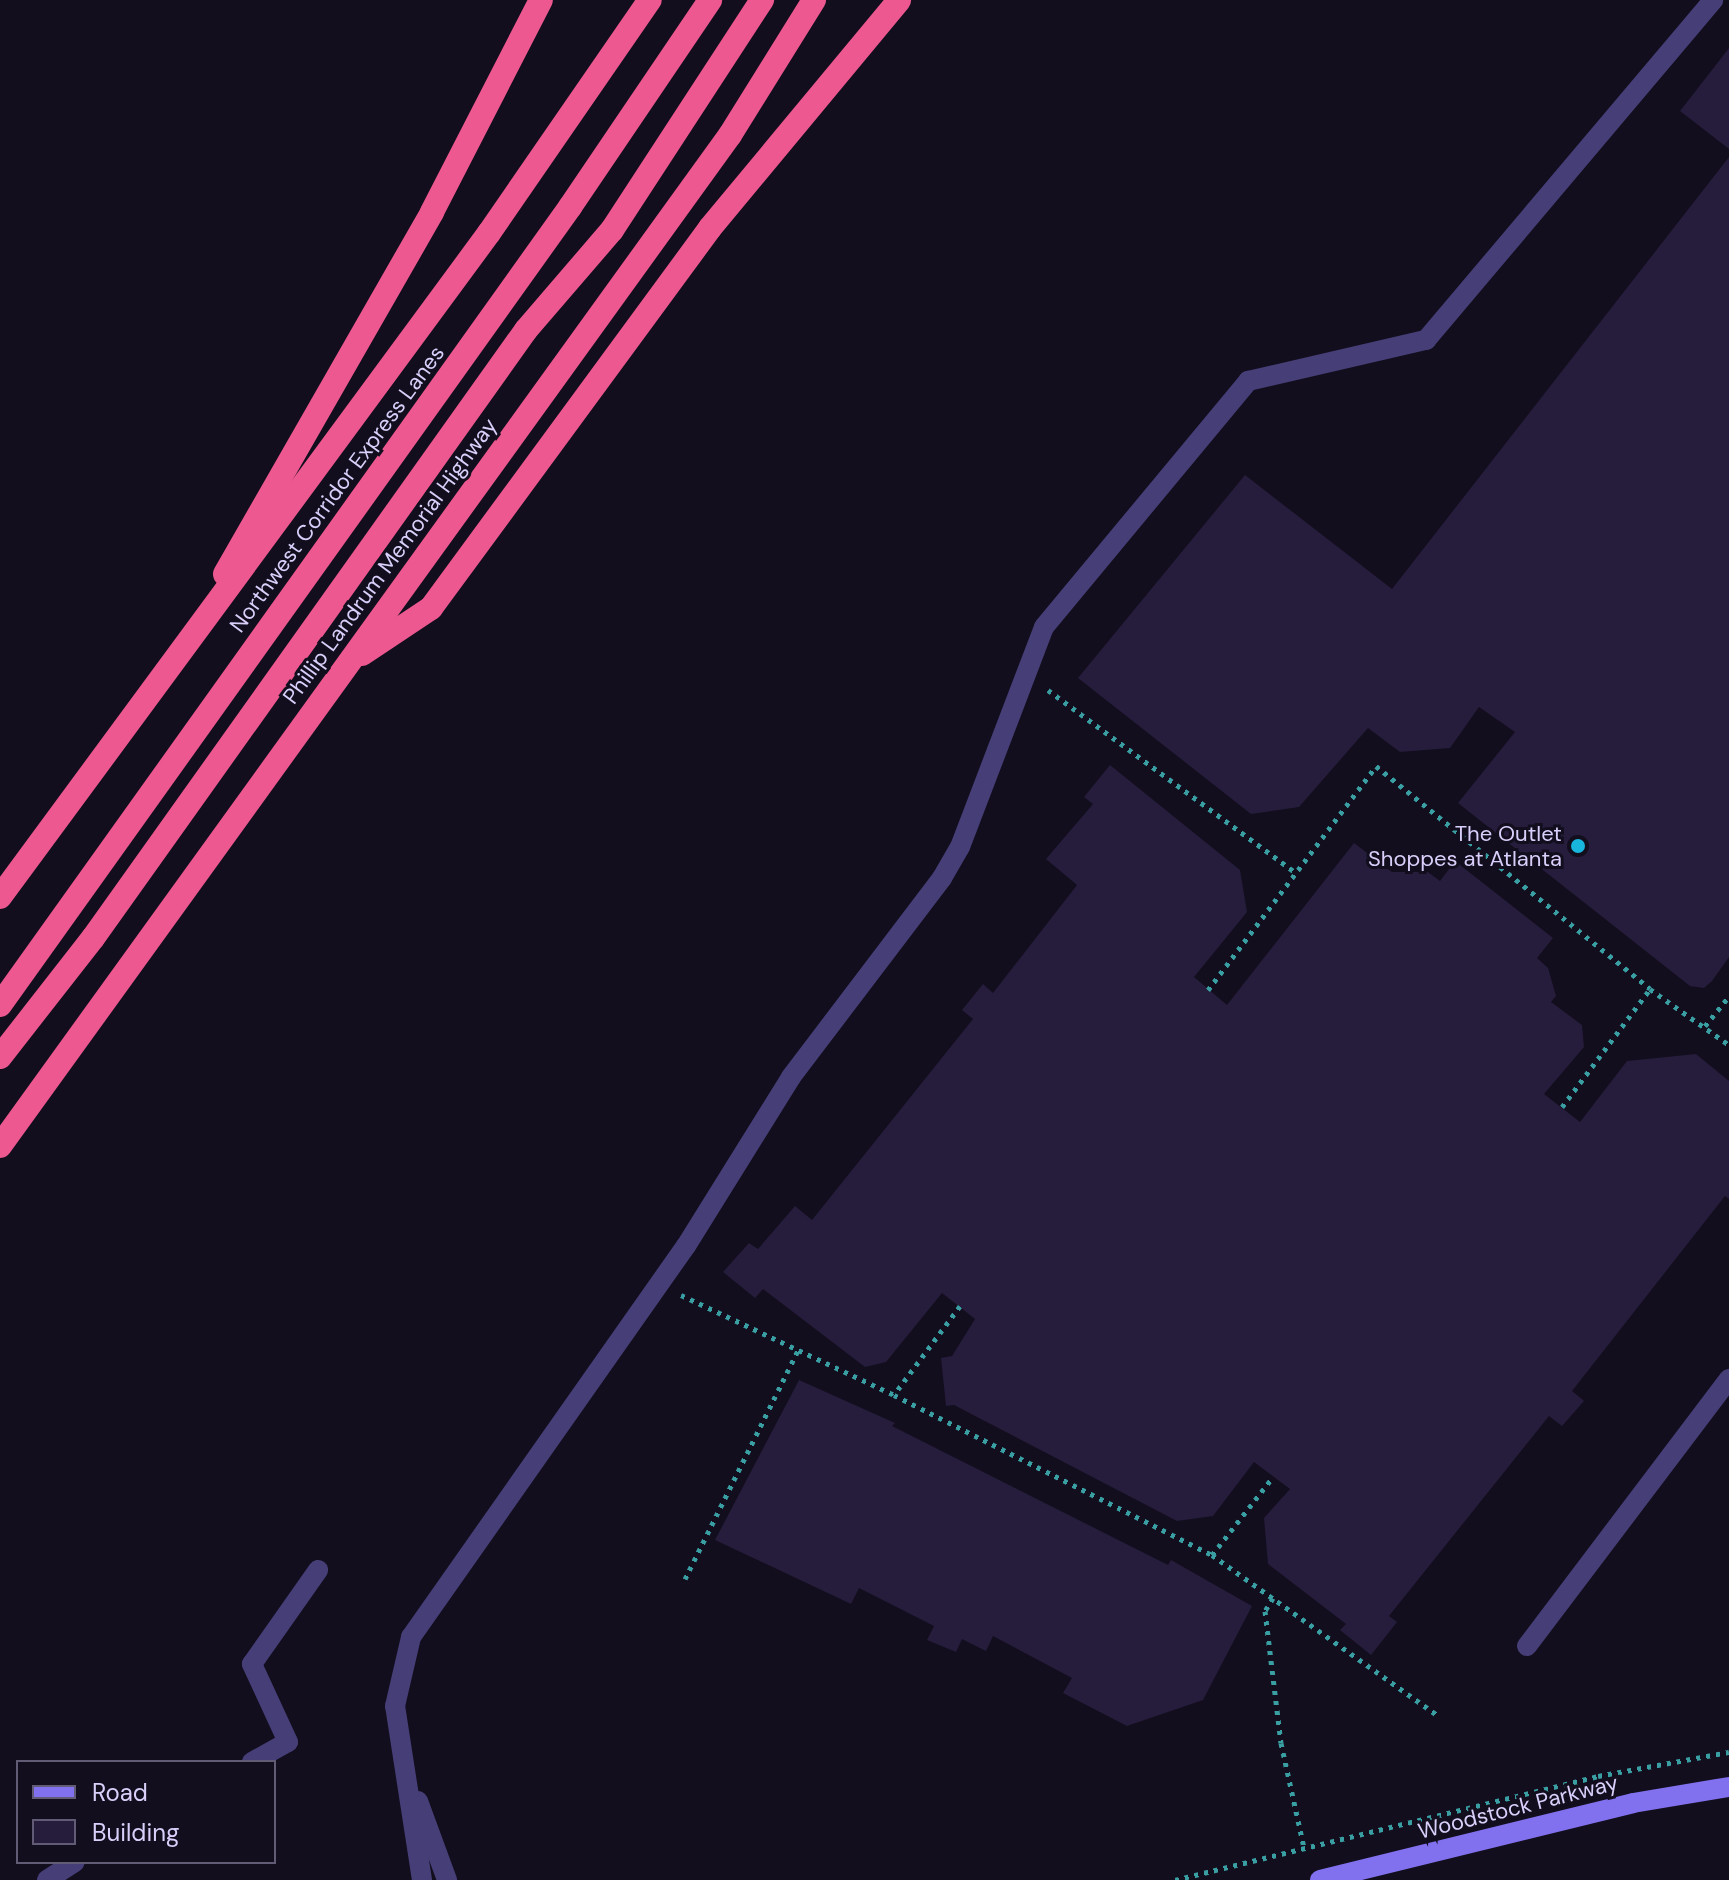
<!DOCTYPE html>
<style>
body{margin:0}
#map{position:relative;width:1729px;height:1880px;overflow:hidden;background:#120e1d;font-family:"DM Sans",sans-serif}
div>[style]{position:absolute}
.building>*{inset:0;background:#261c3c}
.path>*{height:5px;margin-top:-2.5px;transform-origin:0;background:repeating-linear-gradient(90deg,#3a9fa3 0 4px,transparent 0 10px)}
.service>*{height:20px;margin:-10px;padding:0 10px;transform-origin:10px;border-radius:10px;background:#463e77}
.secondary>*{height:20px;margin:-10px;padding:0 10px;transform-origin:10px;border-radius:10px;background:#8171ef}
.motorway>*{height:24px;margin:-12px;padding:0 12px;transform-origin:12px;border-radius:12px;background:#ed5890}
.dots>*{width:22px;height:22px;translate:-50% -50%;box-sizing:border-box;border:4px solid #120e1d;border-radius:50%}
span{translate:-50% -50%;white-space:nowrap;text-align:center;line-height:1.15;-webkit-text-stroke:6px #120e1d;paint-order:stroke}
.street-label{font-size:22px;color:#d9cffa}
.poi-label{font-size:22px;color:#d9cffa}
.right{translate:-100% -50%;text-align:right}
.legend{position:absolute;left:16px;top:1760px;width:260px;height:104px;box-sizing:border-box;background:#120e1d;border:2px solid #625b75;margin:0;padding:10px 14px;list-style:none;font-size:24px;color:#d9cffa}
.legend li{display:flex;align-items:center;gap:16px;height:40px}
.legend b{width:40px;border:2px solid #625b75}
</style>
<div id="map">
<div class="building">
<i style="clip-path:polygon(1729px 48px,1729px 149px,1680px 111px)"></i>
<i style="clip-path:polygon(1729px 157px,1729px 957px,1712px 981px,1704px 988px,1690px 986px,1458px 803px,1515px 732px,1479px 707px,1450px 748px,1400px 752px,1368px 728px,1299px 807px,1251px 814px,1078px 678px,1245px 475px,1392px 589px)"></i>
<i style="clip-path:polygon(1110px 765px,1240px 870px,1247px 912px,1194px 977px,1227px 1005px,1354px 843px,1392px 872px,1428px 872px,1440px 881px,1455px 861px,1553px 938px,1537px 958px,1548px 968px,1556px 996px,1551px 1002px,1582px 1025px,1584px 1047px,1544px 1094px,1580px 1122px,1627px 1061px,1696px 1054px,1729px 1081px,1729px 1199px,1725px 1196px,1572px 1391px,1584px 1401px,1562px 1426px,1549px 1416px,1389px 1616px,1397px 1622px,1371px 1655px,1340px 1630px,1346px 1624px,1268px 1564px,1264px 1518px,1290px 1489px,1254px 1462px,1213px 1516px,1177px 1521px,954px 1405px,946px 1406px,941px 1358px,952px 1356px,975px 1319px,942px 1293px,886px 1362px,865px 1367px,763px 1289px,755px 1298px,723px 1272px,749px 1243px,758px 1249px,795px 1206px,812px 1220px,973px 1019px,962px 1010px,983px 984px,993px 993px,1077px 885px,1046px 859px,1093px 804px,1084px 797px)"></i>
<i style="clip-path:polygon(799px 1380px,895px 1423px,892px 1426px,1168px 1565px,1171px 1560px,1252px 1606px,1203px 1700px,1127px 1726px,1063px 1693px,1072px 1678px,993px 1636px,986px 1651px,962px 1639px,956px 1652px,927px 1640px,934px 1626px,859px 1588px,851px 1604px,715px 1540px)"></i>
</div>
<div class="path">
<i style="left:1048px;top:690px;width:307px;rotate:36.4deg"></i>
<i style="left:1208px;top:990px;width:280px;rotate:-53.1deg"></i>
<i style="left:1376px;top:766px;width:353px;rotate:39.1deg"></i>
<i style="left:1650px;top:989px;width:97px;rotate:35.3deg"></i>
<i style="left:1705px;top:1026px;width:38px;rotate:-51deg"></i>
<i style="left:1562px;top:1107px;width:147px;rotate:-53.3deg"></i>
<i style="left:681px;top:1295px;width:235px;rotate:25.1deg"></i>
<i style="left:960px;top:1306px;width:111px;rotate:126.6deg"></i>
<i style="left:894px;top:1395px;width:356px;rotate:26.7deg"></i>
<i style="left:1212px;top:1555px;width:99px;rotate:-52deg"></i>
<i style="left:1212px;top:1555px;width:276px;rotate:35.4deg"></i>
<i style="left:685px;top:1579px;width:255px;rotate:-63.7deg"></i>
<i style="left:1273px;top:1598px;width:15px;rotate:122deg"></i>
<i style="left:1265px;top:1611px;width:133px;rotate:83.1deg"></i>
<i style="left:1281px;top:1743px;width:107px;rotate:77.6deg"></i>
<i style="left:1175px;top:1880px;width:436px;rotate:-13.8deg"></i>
<i style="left:1598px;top:1776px;width:133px;rotate:-10.4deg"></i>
</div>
<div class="service">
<i style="left:1527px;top:1646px;width:335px;rotate:-52.9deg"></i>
<i style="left:252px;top:1762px;width:41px;rotate:-29.1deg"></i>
<i style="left:288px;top:1742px;width:86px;rotate:-114.8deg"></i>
<i style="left:252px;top:1664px;width:115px;rotate:-54.9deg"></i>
<i style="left:418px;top:1801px;width:84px;rotate:69.8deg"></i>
<i style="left:47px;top:1880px;width:33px;rotate:-33deg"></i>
<i style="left:422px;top:1880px;width:176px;rotate:-98.8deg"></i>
<i style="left:395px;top:1706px;width:71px;rotate:-76.9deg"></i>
<i style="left:411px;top:1637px;width:478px;rotate:-54.9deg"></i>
<i style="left:686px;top:1246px;width:199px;rotate:-58.1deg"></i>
<i style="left:791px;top:1077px;width:250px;rotate:-52.8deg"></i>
<i style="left:942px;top:878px;width:36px;rotate:-60deg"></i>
<i style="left:960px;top:847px;width:235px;rotate:-69.1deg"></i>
<i style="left:1044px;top:627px;width:320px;rotate:-50.3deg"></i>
<i style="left:1248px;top:381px;width:183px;rotate:-13deg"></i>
<i style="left:1426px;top:340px;width:445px;rotate:-49.8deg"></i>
</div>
<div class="secondary">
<i style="left:1320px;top:1880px;width:322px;rotate:-13.8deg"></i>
<i style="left:1633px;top:1803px;width:97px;rotate:-9.5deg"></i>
</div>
<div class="motorway">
<i style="left:225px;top:574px;width:417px;rotate:-60.2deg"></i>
<i style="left:432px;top:212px;width:238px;rotate:-62.8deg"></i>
<i style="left:362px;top:654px;width:83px;rotate:-33.7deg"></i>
<i style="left:431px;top:608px;width:471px;rotate:-53.7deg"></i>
<i style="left:710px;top:228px;width:296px;rotate:-50.3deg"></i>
<i style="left:0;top:897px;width:825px;rotate:-53.63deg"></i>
<i style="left:489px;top:233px;width:283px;rotate:-55.4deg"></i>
<i style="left:0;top:1005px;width:981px;rotate:-54.46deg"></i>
<i style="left:570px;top:207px;width:250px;rotate:-55.9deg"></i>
<i style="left:0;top:1057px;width:151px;rotate:-52deg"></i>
<i style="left:93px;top:938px;width:746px;rotate:-54.54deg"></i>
<i style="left:526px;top:330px;width:132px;rotate:-49.3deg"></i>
<i style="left:612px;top:230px;width:275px;rotate:-56.9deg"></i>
<i style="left:0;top:1146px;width:1247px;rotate:-54.17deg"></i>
<i style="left:730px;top:135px;width:159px;rotate:-58.1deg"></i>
</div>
<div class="dots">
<i style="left:1578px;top:846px;background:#18b5dd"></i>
</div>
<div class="street-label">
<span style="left:337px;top:489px;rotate:-54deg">Northwest Corridor Express Lanes</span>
<span style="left:390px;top:561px;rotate:-54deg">Phillip Landrum Memorial Highway</span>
<span style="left:1518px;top:1807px;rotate:-14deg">Woodstock Parkway</span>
</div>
<div class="poi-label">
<span class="right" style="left:1562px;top:846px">The Outlet<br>Shoppes at Atlanta</span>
</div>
<ul class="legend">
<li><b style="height:10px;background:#8171ef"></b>Road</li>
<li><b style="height:22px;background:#261c3c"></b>Building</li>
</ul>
</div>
